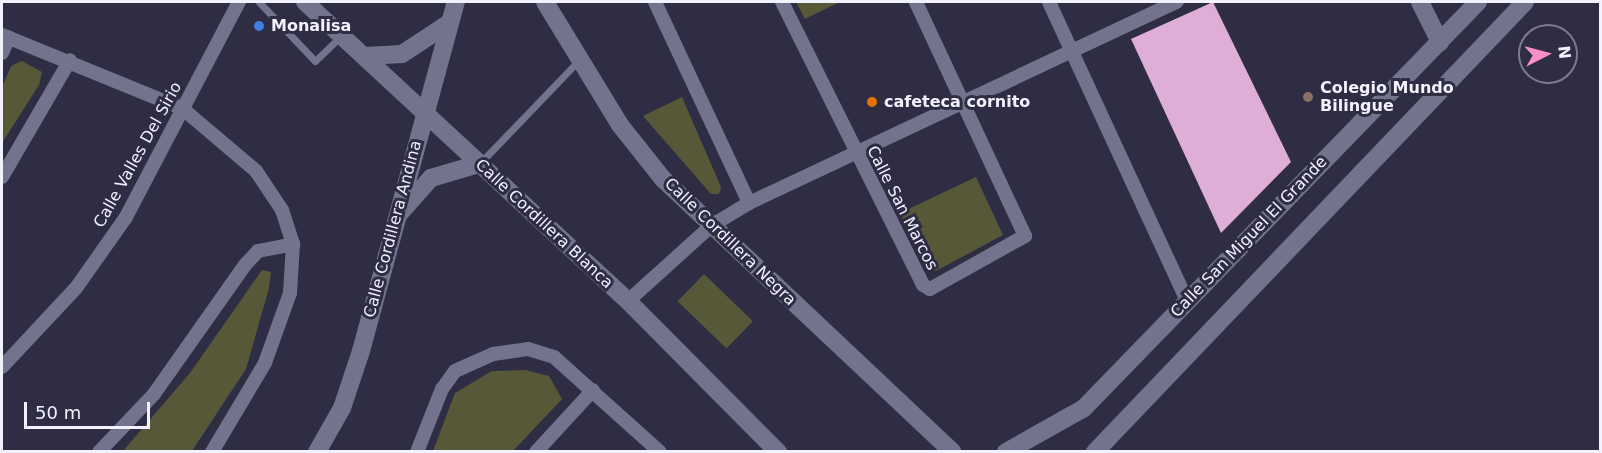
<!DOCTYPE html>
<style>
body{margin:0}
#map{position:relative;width:1602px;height:453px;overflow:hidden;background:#2e2d43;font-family:"DejaVu Sans",sans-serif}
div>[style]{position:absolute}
.green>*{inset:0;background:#575838;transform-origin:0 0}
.building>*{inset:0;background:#deaed7}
.lane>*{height:7px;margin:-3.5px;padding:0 3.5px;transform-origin:3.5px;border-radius:3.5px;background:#74738d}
.street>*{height:14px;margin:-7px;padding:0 7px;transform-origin:7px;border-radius:7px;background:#74738d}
.secondary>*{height:18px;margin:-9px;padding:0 9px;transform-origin:9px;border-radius:9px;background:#74738d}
.dots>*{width:16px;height:16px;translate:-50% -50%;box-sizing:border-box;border:3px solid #2e2d43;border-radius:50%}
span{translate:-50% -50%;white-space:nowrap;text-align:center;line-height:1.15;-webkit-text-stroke:6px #2e2d43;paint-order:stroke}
.poi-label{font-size:16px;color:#f2f1fe;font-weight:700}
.left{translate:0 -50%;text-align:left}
.street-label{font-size:16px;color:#f2f1fe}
.frame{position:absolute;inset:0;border:3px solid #f2f1fe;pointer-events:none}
.north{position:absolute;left:1518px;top:24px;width:60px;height:60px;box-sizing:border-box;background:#2e2d43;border:2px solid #7c7b8e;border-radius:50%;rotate:84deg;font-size:16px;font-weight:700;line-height:24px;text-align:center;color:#f2f1fe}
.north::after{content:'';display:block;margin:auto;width:21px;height:27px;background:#fc8fc3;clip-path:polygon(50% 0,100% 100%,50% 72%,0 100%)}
.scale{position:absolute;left:24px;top:402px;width:126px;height:27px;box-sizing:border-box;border:3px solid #f2f1fe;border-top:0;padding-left:8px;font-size:18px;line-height:21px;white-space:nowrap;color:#f2f1fe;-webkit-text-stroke:4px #2e2d43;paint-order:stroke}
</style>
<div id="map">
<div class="green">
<i style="clip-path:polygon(796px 2px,840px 2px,805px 19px)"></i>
<i style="clip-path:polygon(22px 61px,42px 72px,39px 85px,2px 143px,2px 87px,11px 66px)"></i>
<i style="clip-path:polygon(682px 97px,721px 187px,719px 194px,711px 194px,643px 116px)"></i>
<i style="clip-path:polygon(976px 177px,1003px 235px,936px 271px,925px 267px,900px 213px)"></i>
<i style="clip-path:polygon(262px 270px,271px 272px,269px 288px,246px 369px,192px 451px,123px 451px,190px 373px)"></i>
<i style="left:704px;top:274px;width:68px;height:38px;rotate:44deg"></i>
<i style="clip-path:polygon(525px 370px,549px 376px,562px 399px,513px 451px,433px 451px,455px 393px,492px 371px)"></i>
</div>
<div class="building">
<i style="clip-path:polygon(1213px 2px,1291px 162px,1221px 233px,1131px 39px)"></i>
</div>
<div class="lane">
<i style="left:259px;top:2px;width:81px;rotate:46.5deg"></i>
<i style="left:315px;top:61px;width:35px;rotate:-44deg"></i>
<i style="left:480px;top:163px;width:141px;rotate:-46.1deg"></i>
</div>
<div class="street">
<i style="left:655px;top:2px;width:222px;rotate:64.9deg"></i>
<i style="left:782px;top:2px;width:316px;rotate:63.5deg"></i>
<i style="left:923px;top:285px;width:8px;rotate:30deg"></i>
<i style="left:930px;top:289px;width:109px;rotate:-29.2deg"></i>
<i style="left:1025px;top:236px;width:258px;rotate:-115deg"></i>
<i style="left:1049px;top:2px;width:328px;rotate:65.2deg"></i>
<i style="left:2px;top:35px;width:196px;rotate:22.2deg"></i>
<i style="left:183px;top:109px;width:96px;rotate:40.3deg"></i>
<i style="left:256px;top:171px;width:47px;rotate:56.3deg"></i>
<i style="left:282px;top:210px;width:36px;rotate:72deg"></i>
<i style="left:293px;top:244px;width:49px;rotate:93.5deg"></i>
<i style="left:290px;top:293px;width:74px;rotate:109.7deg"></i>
<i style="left:265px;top:363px;width:104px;rotate:120.8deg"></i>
<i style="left:2px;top:53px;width:17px;rotate:-66deg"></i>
<i style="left:2px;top:177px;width:135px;rotate:-59.8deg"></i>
<i style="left:628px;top:301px;width:112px;rotate:-42.1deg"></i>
<i style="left:711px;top:226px;width:44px;rotate:-31.2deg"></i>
<i style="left:749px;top:203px;width:473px;rotate:-25.2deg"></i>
<i style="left:2px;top:367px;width:108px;rotate:-46.9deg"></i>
<i style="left:76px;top:288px;width:87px;rotate:-54.8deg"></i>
<i style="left:126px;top:217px;width:243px;rotate:-62.3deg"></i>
<i style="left:99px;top:452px;width:80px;rotate:-46.5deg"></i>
<i style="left:154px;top:394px;width:158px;rotate:-54.8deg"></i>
<i style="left:245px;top:265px;width:19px;rotate:-47deg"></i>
<i style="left:258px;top:251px;width:36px;rotate:-11deg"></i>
<i style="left:417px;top:452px;width:68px;rotate:-68.4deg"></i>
<i style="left:442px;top:389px;width:22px;rotate:-54deg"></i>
<i style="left:455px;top:371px;width:42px;rotate:-24.1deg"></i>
<i style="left:493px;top:354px;width:35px;rotate:-8deg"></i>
<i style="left:528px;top:349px;width:27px;rotate:17deg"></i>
<i style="left:554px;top:357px;width:142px;rotate:41.9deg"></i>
<i style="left:536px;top:452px;width:84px;rotate:-47.4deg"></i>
</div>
<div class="secondary">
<i style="left:305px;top:2px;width:440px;rotate:42.8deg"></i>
<i style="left:628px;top:301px;width:213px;rotate:45.2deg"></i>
<i style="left:545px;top:2px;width:144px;rotate:58.6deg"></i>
<i style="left:620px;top:125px;width:69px;rotate:51.5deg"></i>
<i style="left:663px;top:179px;width:398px;rotate:43.3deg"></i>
<i style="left:1420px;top:2px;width:45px;rotate:63.4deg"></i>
<i style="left:365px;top:56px;width:37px;rotate:-3deg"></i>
<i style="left:402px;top:54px;width:56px;rotate:-33.4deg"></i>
<i style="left:399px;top:214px;width:48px;rotate:-48.4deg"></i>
<i style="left:431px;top:178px;width:50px;rotate:-16.3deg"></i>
<i style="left:317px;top:452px;width:51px;rotate:-60.4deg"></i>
<i style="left:342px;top:408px;width:60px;rotate:-71.6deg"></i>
<i style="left:361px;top:351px;width:362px;rotate:-74.8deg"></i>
<i style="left:1006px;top:452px;width:90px;rotate:-29.4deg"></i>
<i style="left:1084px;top:408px;width:566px;rotate:-45.86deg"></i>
<i style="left:1095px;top:452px;width:622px;rotate:-46.3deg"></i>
</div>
<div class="dots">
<i style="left:259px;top:26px;background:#3f7fe0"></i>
<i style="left:1308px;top:97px;background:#8d6e63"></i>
<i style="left:872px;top:102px;background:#e8710a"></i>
</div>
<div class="poi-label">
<span class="left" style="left:271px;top:26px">Monalisa</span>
<span class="left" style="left:1320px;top:97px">Colegio Mundo<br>Bilingue</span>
<span class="left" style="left:884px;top:102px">cafeteca cornito</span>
</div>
<div class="street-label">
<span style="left:138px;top:155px;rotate:-61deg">Calle Valles Del Sirio</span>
<span style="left:902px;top:208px;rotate:63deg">Calle San Marcos</span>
<span style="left:544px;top:224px;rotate:43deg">Calle Cordillera Blanca</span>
<span style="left:393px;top:229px;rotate:-75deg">Calle Cordillera Andina</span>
<span style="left:1249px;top:237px;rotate:-46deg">Calle San Miguel El Grande</span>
<span style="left:730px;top:242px;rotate:44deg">Calle Cordillera Negra</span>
</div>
<div class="frame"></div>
<div class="north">N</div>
<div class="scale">50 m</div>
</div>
